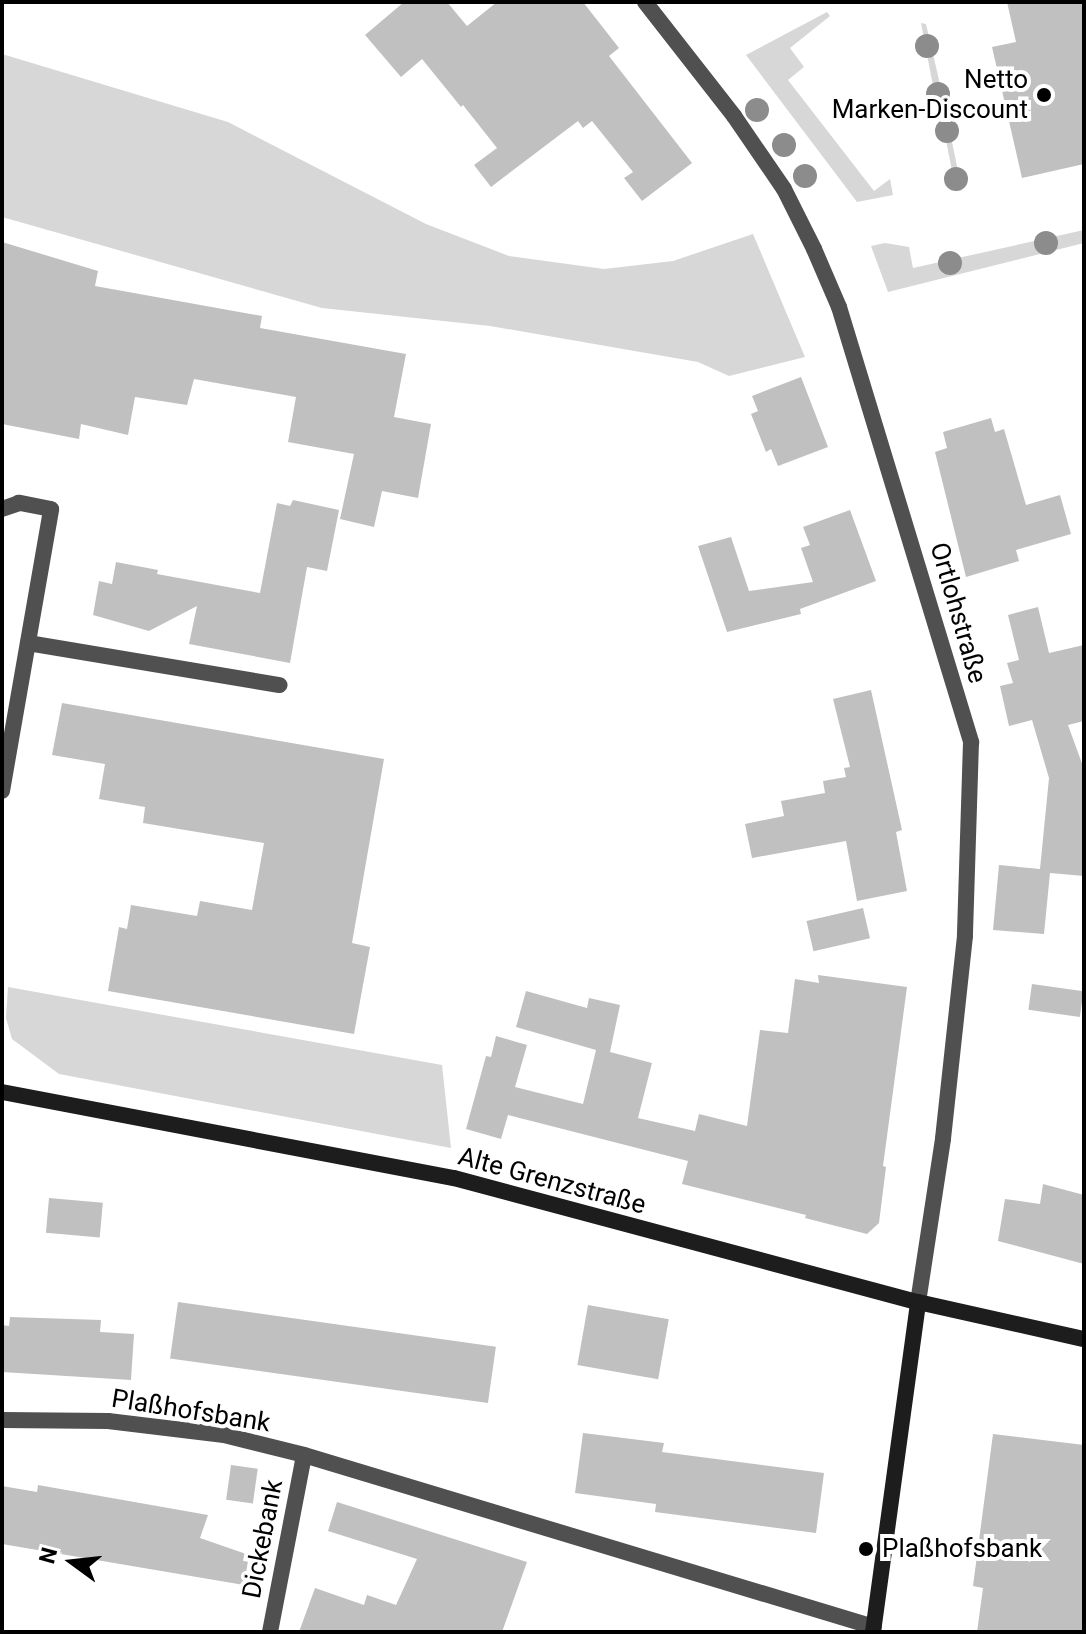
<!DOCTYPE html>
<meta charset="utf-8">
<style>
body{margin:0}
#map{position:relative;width:1086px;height:1634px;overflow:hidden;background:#fff;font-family:Roboto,sans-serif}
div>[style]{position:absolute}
.green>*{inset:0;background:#d7d7d7}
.building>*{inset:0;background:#c0c0c0;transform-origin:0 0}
.lane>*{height:16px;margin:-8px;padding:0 8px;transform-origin:8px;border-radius:8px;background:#505050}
.street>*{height:16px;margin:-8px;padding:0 8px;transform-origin:8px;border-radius:8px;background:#505050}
.secondary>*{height:16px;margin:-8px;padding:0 8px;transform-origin:8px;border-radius:8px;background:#1d1d1d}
.trees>*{width:24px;height:24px;margin:-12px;border-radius:50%;background:#8c8c8c}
.dots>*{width:22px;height:22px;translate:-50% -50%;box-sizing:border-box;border:4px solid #fff;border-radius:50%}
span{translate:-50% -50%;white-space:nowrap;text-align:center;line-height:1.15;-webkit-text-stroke:8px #fff;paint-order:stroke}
.poi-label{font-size:26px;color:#000}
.right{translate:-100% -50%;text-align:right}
.left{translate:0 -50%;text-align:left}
.street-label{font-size:26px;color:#000}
.frame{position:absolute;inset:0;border:4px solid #000;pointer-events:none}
.north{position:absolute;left:32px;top:1522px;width:80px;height:80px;-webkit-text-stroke:6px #fff;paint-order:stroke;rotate:285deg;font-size:22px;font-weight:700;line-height:32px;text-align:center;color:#000}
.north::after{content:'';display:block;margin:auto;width:28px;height:36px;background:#000;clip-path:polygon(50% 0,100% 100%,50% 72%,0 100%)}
</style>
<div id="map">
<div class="green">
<i style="clip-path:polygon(827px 12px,830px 16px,790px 48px,804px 67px,788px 80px,874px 191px,890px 179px,893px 195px,857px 202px,746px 55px)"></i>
<i style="clip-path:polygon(921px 23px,926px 24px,946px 110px,938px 112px)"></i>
<i style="clip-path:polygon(2px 54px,228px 122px,426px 224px,509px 256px,604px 269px,673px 261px,753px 234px,805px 357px,729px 376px,698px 362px,490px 326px,322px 308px,2px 217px)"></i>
<i style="clip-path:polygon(942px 120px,948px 123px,962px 190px,956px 191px)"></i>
<i style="clip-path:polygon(1084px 230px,1084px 243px,888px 292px,871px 246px,885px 243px,909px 247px,913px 268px)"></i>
<i style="clip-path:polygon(8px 987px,442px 1065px,451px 1148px,59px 1074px,12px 1039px,6px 1018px)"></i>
</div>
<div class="building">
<i style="clip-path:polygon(404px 2px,447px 2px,467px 26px,497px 2px,583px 2px,619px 48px,609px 56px,692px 163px,642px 201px,624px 178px,633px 172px,592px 121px,583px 128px,578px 121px,491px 187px,474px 165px,497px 148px,463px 105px,461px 107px,422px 59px,401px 77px,365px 35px)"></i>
<i style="clip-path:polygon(1007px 2px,1084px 2px,1084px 164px,1022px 178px,992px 47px,1016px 42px)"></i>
<i style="clip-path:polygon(2px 242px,98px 271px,95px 286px,262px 316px,260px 328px,406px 354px,394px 417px,431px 424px,418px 498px,382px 491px,374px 527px,340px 519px,354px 454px,288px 442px,296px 397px,194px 379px,187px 405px,135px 397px,128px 435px,81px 424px,79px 439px,2px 424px)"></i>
<i style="clip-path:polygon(801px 377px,828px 447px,778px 466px,771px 449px,766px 452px,751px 414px,758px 411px,752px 396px)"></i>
<i style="clip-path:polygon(991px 418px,995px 432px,1004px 429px,1026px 505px,1060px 495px,1071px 534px,1016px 550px,1019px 561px,966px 577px,935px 452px,947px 448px,943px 432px)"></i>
<i style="clip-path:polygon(293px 500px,339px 510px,327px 571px,307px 567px,290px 663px,189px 644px,197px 606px,149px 631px,93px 615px,99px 581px,112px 584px,116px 562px,158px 570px,157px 574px,260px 593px,277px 503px,290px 506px)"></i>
<i style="clip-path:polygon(850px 510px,876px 581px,800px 609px,801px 614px,727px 632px,698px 546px,731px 537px,749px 591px,813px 582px,801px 548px,810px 545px,803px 527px)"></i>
<i style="clip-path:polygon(1038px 607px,1049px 653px,1084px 645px,1084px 721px,1068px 725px,1084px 769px,1084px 876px,1050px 873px,1044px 934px,993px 930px,999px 865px,1040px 869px,1049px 778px,1032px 720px,1009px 726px,1000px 686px,1013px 683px,1007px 663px,1019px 660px,1008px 615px)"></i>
<i style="clip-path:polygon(871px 690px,902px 830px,896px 832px,907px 891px,857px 901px,846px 841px,752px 858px,745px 824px,784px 816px,781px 801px,825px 793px,823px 781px,846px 777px,844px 768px,850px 767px,833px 699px)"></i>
<i style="clip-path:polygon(62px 703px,384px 759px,352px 943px,370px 947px,354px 1034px,108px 991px,119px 927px,127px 929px,131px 905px,197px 916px,200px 901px,252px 910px,264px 843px,143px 823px,145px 807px,99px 799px,105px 764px,52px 755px)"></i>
<i style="left:863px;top:908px;width:31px;height:58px;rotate:77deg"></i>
<i style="clip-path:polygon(818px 975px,907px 987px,883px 1166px,886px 1167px,879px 1223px,867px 1234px,805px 1218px,806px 1215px,682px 1184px,688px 1161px,508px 1115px,501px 1139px,466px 1129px,486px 1056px,491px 1057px,496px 1036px,527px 1045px,515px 1087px,583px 1104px,596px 1050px,516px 1027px,526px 991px,587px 1008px,589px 998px,620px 1005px,610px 1052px,652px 1063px,638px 1118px,695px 1131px,699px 1114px,747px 1126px,760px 1030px,788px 1033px,795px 979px,819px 983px)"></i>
<i style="left:1032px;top:984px;width:52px;height:26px;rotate:8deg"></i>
<i style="clip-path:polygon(1043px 1184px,1084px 1195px,1084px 1264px,998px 1241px,1005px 1199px,1040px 1204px)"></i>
<i style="left:49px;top:1198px;width:54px;height:35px;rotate:5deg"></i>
<i style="left:178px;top:1302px;width:321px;height:57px;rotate:8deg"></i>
<i style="left:588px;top:1305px;width:82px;height:61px;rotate:10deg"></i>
<i style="clip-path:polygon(10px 1317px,101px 1320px,100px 1332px,134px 1334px,131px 1380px,2px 1372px,2px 1325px,9px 1326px)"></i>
<i style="clip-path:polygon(583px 1433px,664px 1443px,662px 1452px,824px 1473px,816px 1533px,655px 1512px,656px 1504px,575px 1493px)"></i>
<i style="clip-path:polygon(993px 1434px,1084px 1445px,1084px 1632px,977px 1632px,983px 1588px,973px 1586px)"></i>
<i style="left:231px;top:1465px;width:27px;height:35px;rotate:8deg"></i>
<i style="clip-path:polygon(38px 1485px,208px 1515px,200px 1538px,249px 1555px,244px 1585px,2px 1544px,2px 1486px,37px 1492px)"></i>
<i style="clip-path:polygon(337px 1502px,527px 1562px,502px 1632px,299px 1632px,315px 1588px,364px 1605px,367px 1595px,396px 1605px,417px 1559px,328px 1531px)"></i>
</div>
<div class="lane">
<i style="left:2px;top:509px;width:18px;rotate:-19deg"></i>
<i style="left:28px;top:643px;width:255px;rotate:9.5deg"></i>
</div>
<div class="street">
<i style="left:645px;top:2px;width:145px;rotate:52deg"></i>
<i style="left:734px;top:116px;width:88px;rotate:55.6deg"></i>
<i style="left:784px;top:189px;width:67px;rotate:63.4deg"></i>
<i style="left:814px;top:249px;width:63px;rotate:66.7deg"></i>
<i style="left:839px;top:307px;width:455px;rotate:73.1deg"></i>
<i style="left:971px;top:742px;width:194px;rotate:91.8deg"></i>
<i style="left:965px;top:936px;width:204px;rotate:96.2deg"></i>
<i style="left:943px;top:1139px;width:165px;rotate:98.7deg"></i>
<i style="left:2px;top:791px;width:286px;rotate:-80.1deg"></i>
<i style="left:51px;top:509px;width:33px;rotate:-169deg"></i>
<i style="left:2px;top:1420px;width:106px;rotate:0.5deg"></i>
<i style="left:108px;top:1421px;width:117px;rotate:6.9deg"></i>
<i style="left:224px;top:1435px;width:82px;rotate:14deg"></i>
<i style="left:304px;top:1455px;width:595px;rotate:16.79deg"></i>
<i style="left:270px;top:1632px;width:180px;rotate:-79.1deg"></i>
</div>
<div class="secondary">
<i style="left:2px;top:1092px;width:460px;rotate:10.8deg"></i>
<i style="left:454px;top:1178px;width:480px;rotate:15deg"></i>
<i style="left:918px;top:1302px;width:170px;rotate:12.6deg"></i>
<i style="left:873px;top:1632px;width:333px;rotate:-82.2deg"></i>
</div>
<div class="trees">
<i style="left:927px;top:46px"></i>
<i style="left:938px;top:94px"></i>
<i style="left:757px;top:110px"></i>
<i style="left:947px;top:131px"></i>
<i style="left:784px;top:145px"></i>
<i style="left:805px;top:176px"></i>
<i style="left:956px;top:179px"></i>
<i style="left:1046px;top:243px"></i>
<i style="left:950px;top:263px"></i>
</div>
<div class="dots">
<i style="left:1044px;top:95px;background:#000"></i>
<i style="left:866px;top:1549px;background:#000"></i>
</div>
<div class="poi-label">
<span class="right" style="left:1028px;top:95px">Netto<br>Marken-Discount</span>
<span class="left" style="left:882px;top:1549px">Plaßhofsbank</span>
</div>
<div class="street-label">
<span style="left:958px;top:613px;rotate:74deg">Ortlohstraße</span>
<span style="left:552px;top:1181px;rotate:15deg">Alte Grenzstraße</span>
<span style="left:191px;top:1411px;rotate:9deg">Plaßhofsbank</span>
<span style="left:263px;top:1539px;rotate:-79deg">Dickebank</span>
</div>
<div class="frame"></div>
<div class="north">N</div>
</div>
